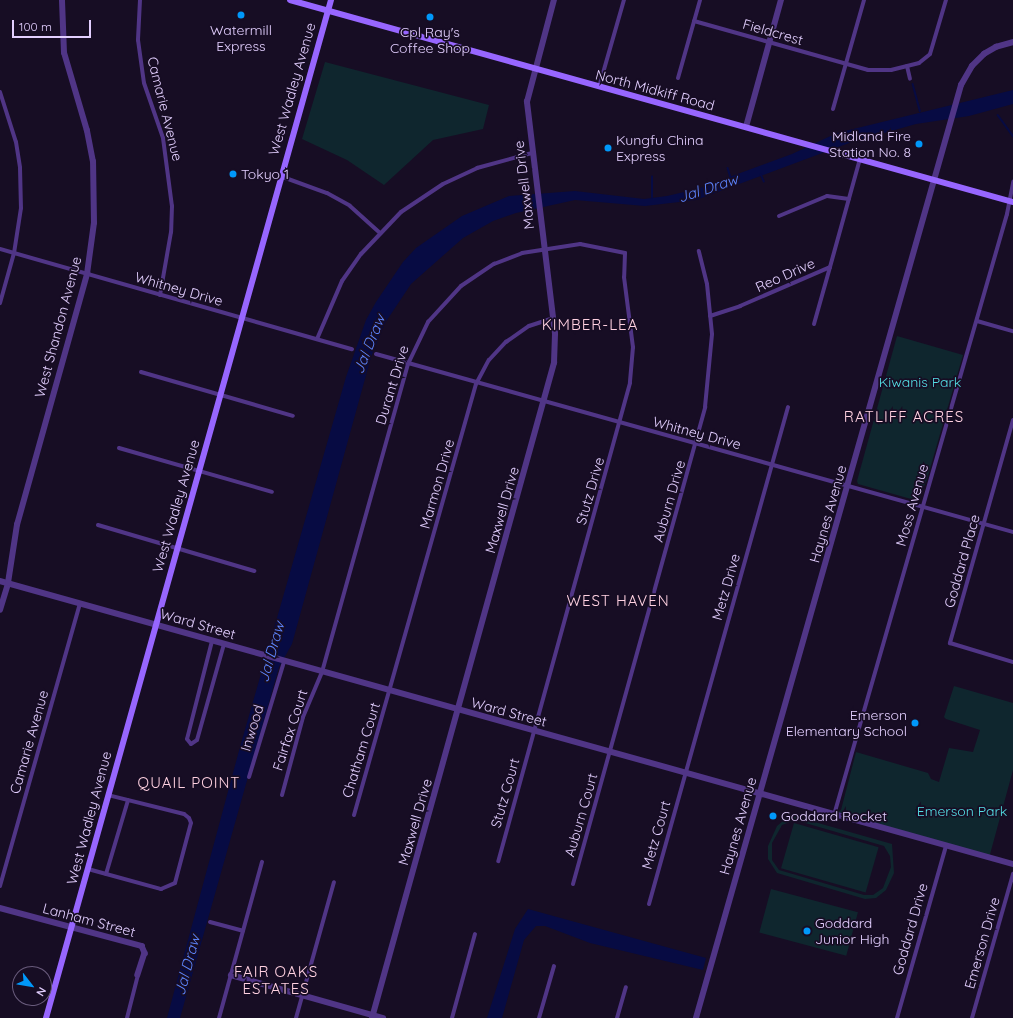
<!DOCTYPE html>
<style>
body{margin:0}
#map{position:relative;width:1013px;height:1018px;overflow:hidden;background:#170d24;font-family:Quicksand,sans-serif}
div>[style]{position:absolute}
.green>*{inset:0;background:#0f262e;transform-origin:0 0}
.water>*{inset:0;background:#070b43}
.stream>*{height:1.5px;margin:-0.75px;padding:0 0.75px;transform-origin:0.75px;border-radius:0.75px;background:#070b43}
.minor>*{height:4px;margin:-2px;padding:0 2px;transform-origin:2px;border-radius:2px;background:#503586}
.tertiary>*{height:5.5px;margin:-2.75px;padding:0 2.75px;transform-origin:2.75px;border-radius:2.75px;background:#503586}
.secondary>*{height:6px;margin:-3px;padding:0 3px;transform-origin:3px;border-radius:3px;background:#9766ff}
.dots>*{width:11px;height:11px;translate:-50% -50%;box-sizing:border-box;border:2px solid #170d24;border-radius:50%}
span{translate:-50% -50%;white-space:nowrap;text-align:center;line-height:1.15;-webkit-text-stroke:3.5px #170d24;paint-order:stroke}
.poi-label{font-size:14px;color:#e3cfff}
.right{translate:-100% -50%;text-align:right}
.left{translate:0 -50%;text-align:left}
.street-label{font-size:14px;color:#e3cfff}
.park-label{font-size:14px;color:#54e0e6}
.water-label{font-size:15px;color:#5d85ff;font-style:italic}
.neighbourhood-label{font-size:15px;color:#ffd1e1;letter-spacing:1px}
.north{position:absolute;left:12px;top:966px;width:40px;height:40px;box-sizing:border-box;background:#170d24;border:1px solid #695b7c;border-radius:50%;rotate:121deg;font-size:11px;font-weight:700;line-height:16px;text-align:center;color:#e3cfff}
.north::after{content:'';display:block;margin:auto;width:14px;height:18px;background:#0098fa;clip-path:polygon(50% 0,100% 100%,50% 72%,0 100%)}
.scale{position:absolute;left:12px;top:20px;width:79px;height:18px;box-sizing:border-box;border:2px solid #e3cfff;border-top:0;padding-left:5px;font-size:12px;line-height:14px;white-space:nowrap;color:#e3cfff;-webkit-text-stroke:3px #170d24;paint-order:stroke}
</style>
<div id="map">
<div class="green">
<i style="clip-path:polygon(325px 62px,489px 105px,483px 129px,433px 140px,384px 185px,347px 160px,302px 139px)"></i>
<i style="clip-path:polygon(897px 336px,963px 355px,927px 479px,918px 501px,858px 484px,857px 481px)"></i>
<i style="clip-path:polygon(954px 686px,1013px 703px,1013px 770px,989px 858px,834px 815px,841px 810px,856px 752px,928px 773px,931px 779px,939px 782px,949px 748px,973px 752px,980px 730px,946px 719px,944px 717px)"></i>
<i style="clip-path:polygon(evenodd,790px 815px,892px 844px,894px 873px,886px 890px,876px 898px,865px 899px,777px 873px,768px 859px,768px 846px,777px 826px,790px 815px,795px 820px,884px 846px,890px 856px,891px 867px,883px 888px,873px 895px,864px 895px,779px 870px,772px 860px,772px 843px,782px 825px,795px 820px)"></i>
<i style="left:794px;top:823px;width:88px;height:47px;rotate:16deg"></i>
<i style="left:771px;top:889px;width:90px;height:45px;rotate:15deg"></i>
</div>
<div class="water">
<i style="clip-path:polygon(1013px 90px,1013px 104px,969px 116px,916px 124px,849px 143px,696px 200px,645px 206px,575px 200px,516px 213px,493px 221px,463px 238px,411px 284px,385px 323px,371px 357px,292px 644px,279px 667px,180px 1018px,167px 1018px,240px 747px,346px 377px,366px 320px,376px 302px,403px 262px,416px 248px,462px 216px,509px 196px,575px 191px,644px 199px,667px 196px,697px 189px,792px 154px,837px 133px)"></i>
<i style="clip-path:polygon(528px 909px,706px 958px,703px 970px,590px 943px,545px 926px,536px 926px,524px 940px,502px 1018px,487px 1018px,515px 929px)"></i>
</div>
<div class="stream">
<i style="left:913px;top:84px;width:28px;rotate:75deg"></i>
<i style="left:998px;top:115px;width:26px;rotate:54deg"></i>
<i style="left:728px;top:168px;width:10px;rotate:73deg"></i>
<i style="left:761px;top:174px;width:8px;rotate:67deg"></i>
<i style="left:652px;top:198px;width:21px;rotate:-90deg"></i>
</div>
<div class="minor">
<i style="left:140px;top:0;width:40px;rotate:92.9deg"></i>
<i style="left:138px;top:40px;width:43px;rotate:82.1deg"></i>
<i style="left:144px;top:83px;width:58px;rotate:70.9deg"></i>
<i style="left:163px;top:138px;width:69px;rotate:82.5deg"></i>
<i style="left:172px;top:206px;width:26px;rotate:92deg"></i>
<i style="left:171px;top:232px;width:64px;rotate:99.9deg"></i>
<i style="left:694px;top:21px;width:181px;rotate:15.7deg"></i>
<i style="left:868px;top:70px;width:23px"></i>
<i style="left:891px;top:70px;width:29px;rotate:-14deg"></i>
<i style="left:919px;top:63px;width:14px;rotate:-39deg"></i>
<i style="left:930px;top:54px;width:56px;rotate:-73.5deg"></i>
<i style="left:907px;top:66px;width:13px;rotate:77deg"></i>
<i style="left:678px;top:78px;width:81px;rotate:-74.2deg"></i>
<i style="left:599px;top:87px;width:91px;rotate:-74deg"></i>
<i style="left:0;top:92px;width:52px;rotate:72.3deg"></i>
<i style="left:16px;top:142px;width:26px;rotate:81deg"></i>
<i style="left:20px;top:168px;width:40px;rotate:88.6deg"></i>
<i style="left:21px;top:208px;width:46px;rotate:98.8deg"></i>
<i style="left:14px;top:253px;width:52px;rotate:105.6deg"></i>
<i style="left:833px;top:109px;width:113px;rotate:-74.1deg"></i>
<i style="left:280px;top:176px;width:50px;rotate:19.9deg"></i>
<i style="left:327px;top:193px;width:26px;rotate:29deg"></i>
<i style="left:350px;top:206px;width:40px;rotate:42deg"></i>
<i style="left:779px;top:216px;width:52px;rotate:-22.6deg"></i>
<i style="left:827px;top:196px;width:22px;rotate:8deg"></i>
<i style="left:0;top:249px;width:366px;rotate:15.9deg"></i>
<i style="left:710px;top:316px;width:32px;rotate:-18deg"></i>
<i style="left:740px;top:306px;width:98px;rotate:-23.4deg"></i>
<i style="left:830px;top:267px;width:112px;rotate:-74.5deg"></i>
<i style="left:977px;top:321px;width:37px;rotate:16deg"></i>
<i style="left:814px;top:324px;width:59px;rotate:-74.3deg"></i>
<i style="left:317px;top:339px;width:63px;rotate:-66.7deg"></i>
<i style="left:342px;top:281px;width:33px;rotate:-55deg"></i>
<i style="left:361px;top:254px;width:58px;rotate:-46.4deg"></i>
<i style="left:401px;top:212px;width:50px;rotate:-33.7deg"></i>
<i style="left:443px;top:184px;width:38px;rotate:-25deg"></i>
<i style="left:477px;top:168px;width:57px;rotate:-15.3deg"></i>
<i style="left:376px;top:354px;width:661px;rotate:15.61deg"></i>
<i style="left:141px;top:372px;width:158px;rotate:16.1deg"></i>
<i style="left:1013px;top:420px;width:232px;rotate:105.8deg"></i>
<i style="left:950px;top:643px;width:66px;rotate:16.8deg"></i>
<i style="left:119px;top:448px;width:159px;rotate:16deg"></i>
<i style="left:98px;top:525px;width:163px;rotate:16.4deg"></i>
<i style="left:212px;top:641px;width:101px;rotate:104.3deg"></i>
<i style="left:187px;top:739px;width:6px;rotate:51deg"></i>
<i style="left:191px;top:744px;width:7px;rotate:-34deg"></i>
<i style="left:197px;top:740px;width:100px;rotate:-74.3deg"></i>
<i style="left:249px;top:777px;width:120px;rotate:-73.1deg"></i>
<i style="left:282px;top:795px;width:81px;rotate:-74.9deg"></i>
<i style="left:303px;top:717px;width:49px;rotate:-67.1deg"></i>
<i style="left:322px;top:672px;width:320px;rotate:-74.4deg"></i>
<i style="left:408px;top:364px;width:47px;rotate:-64.5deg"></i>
<i style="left:428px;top:322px;width:49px;rotate:-47.5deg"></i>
<i style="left:461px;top:286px;width:40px;rotate:-34deg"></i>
<i style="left:494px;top:264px;width:30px;rotate:-21deg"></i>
<i style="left:522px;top:253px;width:59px;rotate:-8.8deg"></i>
<i style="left:580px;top:244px;width:46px;rotate:11.3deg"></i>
<i style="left:625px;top:253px;width:24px;rotate:92deg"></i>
<i style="left:624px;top:277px;width:71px;rotate:82.7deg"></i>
<i style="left:633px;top:347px;width:36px;rotate:95deg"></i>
<i style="left:630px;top:383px;width:496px;rotate:105.4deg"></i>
<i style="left:354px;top:815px;width:448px;rotate:-74.2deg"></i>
<i style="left:476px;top:384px;width:27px;rotate:-62deg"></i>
<i style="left:489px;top:360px;width:25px;rotate:-47deg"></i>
<i style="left:506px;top:342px;width:28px;rotate:-35deg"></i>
<i style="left:529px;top:326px;width:25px;rotate:-18deg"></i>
<i style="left:834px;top:815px;width:625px;rotate:-73.94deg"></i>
<i style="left:1007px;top:214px;width:33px;rotate:-79deg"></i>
<i style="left:88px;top:869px;width:76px;rotate:15.3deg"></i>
<i style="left:161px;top:889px;width:15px;rotate:-23deg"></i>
<i style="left:175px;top:883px;width:62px;rotate:-75.1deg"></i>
<i style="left:191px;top:823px;width:5px;rotate:-112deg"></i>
<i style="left:189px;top:818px;width:6px;rotate:-141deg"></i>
<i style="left:184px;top:814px;width:78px;rotate:-166deg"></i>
<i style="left:106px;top:874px;width:77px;rotate:-73.4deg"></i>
<i style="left:573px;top:884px;width:495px;rotate:-74.5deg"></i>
<i style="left:705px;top:407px;width:73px;rotate:-84.5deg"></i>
<i style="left:712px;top:334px;width:50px;rotate:-95.7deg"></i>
<i style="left:707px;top:284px;width:34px;rotate:-104deg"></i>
<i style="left:0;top:886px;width:294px;rotate:-74.2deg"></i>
<i style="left:649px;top:904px;width:516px;rotate:-74.37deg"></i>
<i style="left:210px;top:922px;width:34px;rotate:15deg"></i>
<i style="left:127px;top:1018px;width:44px;rotate:-75.7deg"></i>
<i style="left:219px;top:1018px;width:162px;rotate:-74.6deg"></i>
<i style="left:296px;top:1018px;width:141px;rotate:-74.4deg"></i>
<i style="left:452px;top:1018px;width:87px;rotate:-74.7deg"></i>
<i style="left:539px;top:1018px;width:54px;rotate:-73.9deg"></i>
<i style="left:617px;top:1018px;width:32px;rotate:-74deg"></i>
<i style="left:897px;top:1018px;width:179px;rotate:-74.1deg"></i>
<i style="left:972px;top:1018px;width:150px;rotate:-74.1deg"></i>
</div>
<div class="tertiary">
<i style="left:746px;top:127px;width:132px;rotate:-74.6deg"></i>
<i style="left:0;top:581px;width:1052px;rotate:15.61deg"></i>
<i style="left:0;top:610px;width:28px;rotate:-73deg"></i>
<i style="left:8px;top:583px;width:59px;rotate:-81.2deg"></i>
<i style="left:17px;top:525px;width:261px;rotate:-74.4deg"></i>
<i style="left:87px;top:274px;width:51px;rotate:-82.2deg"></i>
<i style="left:94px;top:223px;width:61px;rotate:-90.9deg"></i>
<i style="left:93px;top:162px;width:32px;rotate:-101deg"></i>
<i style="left:87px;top:131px;width:81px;rotate:-106.4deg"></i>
<i style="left:64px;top:53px;width:53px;rotate:-92.2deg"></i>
<i style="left:0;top:908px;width:147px;rotate:15deg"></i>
<i style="left:142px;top:946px;width:8px;rotate:67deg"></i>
<i style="left:145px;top:953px;width:23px;rotate:108deg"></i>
<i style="left:231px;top:975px;width:158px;rotate:15.8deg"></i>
<i style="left:372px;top:1018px;width:680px;rotate:-74.47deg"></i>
<i style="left:554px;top:363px;width:29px;rotate:-88deg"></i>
<i style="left:555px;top:334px;width:234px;rotate:-96.9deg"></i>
<i style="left:527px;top:102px;width:106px;rotate:-75.2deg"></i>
<i style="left:696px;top:1018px;width:970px;rotate:-74.14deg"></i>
<i style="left:961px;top:85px;width:22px;rotate:-60deg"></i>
<i style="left:972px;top:66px;width:17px;rotate:-45deg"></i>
<i style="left:984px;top:54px;width:14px;rotate:-30deg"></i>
<i style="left:996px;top:47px;width:18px;rotate:-16deg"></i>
</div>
<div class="secondary">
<i style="left:290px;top:0;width:751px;rotate:15.61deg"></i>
<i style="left:46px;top:1018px;width:1057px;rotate:-74.36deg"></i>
</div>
<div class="dots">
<i style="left:241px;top:15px;background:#0098fa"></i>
<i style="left:430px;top:17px;background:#0098fa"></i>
<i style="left:919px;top:144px;background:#0098fa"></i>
<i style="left:608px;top:148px;background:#0098fa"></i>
<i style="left:233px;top:174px;background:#0098fa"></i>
<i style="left:915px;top:723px;background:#0098fa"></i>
<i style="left:773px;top:816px;background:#0098fa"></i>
<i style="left:807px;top:931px;background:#0098fa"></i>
</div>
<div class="poi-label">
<span style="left:241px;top:38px">Watermill<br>Express</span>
<span style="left:430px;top:40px">Cpl Ray's<br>Coffee Shop</span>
<span class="right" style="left:911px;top:144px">Midland Fire<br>Station No. 8</span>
<span class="left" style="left:616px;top:148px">Kungfu China<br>Express</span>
<span class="left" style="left:241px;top:174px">Tokyo 1</span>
<span class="right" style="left:907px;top:723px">Emerson<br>Elementary School</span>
<span class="left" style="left:781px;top:816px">Goddard Rocket</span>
<span class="left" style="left:815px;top:931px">Goddard<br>Junior High</span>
</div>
<div class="street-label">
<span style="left:773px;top:32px;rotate:16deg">Fieldcrest</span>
<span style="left:292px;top:89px;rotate:-74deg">West Wadley Avenue</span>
<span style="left:655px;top:90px;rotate:15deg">North Midkiff Road</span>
<span style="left:165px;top:109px;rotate:76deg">Camarie Avenue</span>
<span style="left:524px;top:185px;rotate:-97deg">Maxwell Drive</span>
<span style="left:785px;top:275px;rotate:-24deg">Reo Drive</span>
<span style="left:179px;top:289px;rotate:16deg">Whitney Drive</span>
<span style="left:58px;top:327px;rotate:-75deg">West Shandon Avenue</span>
<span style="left:392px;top:385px;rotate:-73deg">Durant Drive</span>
<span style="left:697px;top:433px;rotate:15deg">Whitney Drive</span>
<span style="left:437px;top:484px;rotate:-74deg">Marmon Drive</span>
<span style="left:590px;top:491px;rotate:-74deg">Stutz Drive</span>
<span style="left:669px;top:501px;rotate:-74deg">Auburn Drive</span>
<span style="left:912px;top:505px;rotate:-74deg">Moss Avenue</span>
<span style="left:176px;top:506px;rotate:-74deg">West Wadley Avenue</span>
<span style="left:502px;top:510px;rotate:-74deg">Maxwell Drive</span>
<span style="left:828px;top:514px;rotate:-74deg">Haynes Avenue</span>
<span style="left:962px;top:561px;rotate:-74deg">Goddard Place</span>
<span style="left:726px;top:587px;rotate:-74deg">Metz Drive</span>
<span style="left:198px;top:624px;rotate:16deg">Ward Street</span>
<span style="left:509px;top:712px;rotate:15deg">Ward Street</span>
<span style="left:252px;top:728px;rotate:-73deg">Inwood</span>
<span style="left:290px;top:730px;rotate:-72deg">Fairfax Court</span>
<span style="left:29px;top:742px;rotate:-74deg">Camarie Avenue</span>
<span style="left:361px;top:750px;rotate:-73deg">Chatham Court</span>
<span style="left:505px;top:793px;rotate:-74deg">Stutz Court</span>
<span style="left:581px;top:815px;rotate:-74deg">Auburn Court</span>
<span style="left:89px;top:818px;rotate:-75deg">West Wadley Avenue</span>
<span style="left:415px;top:822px;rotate:-74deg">Maxwell Drive</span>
<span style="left:738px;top:826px;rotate:-74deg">Haynes Avenue</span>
<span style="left:656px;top:835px;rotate:-74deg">Metz Court</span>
<span style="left:89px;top:920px;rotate:15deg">Lanham Street</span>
<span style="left:910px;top:929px;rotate:-74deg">Goddard Drive</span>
<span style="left:982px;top:943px;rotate:-74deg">Emerson Drive</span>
</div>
<div class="park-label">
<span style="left:920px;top:382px">Kiwanis Park</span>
<span style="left:962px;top:811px">Emerson Park</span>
</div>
<div class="water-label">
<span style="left:708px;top:188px;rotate:-18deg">Jal Draw</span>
<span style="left:369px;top:344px;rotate:-68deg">Jal Draw</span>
<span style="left:271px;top:652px;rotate:-74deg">Jal Draw</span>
<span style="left:187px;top:965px;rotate:-75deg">Jal Draw</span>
</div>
<div class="neighbourhood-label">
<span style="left:590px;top:325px">KIMBER-LEA</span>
<span style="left:904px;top:417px">RATLIFF ACRES</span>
<span style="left:618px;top:601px">WEST HAVEN</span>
<span style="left:189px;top:783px">QUAIL POINT</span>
<span style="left:276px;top:980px">FAIR OAKS<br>ESTATES</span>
</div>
<div class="north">N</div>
<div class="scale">100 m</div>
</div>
